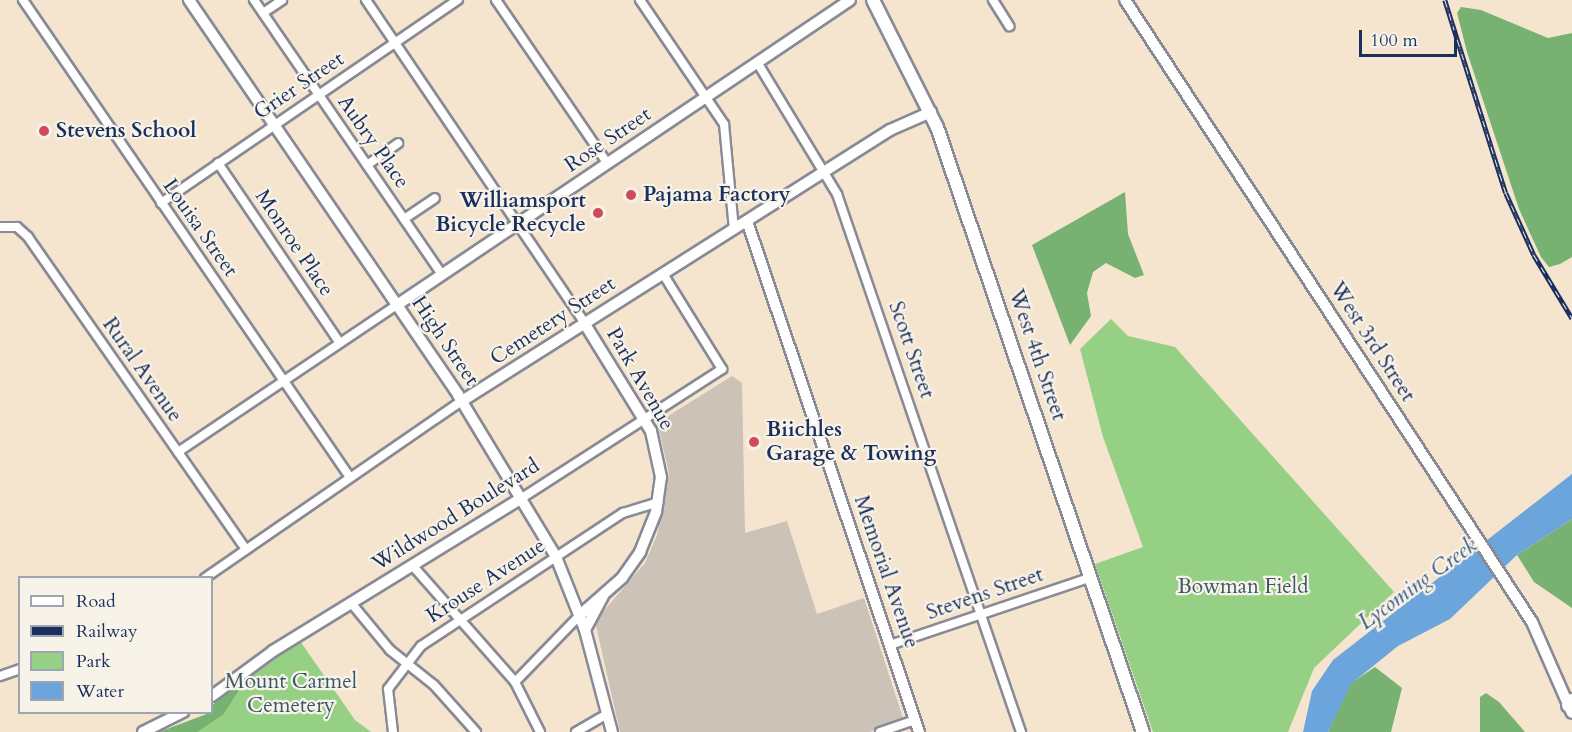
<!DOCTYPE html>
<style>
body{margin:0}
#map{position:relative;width:1572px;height:732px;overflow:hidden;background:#f5e5ce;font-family:Cardo,serif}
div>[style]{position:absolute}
.industrial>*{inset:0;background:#ccc2b8}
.green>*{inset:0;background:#95d085}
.forest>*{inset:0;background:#78b272}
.water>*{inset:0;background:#6ba5db}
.roads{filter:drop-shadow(2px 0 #888a96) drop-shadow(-2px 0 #888a96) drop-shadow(0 2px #888a96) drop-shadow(0 -2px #888a96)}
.street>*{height:8px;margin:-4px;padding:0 4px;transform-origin:4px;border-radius:4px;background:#fff}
.secondary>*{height:10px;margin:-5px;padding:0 5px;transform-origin:5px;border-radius:5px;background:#fff}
.primary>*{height:12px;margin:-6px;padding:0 6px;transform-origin:6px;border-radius:6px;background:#fff}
.highway>*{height:14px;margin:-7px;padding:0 7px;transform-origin:7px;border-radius:7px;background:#fff}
.rail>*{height:4.5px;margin-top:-2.25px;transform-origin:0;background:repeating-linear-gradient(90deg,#f7f3e8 0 7px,#1b2f5e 0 14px);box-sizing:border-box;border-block:2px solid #1b2f5e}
.dots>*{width:16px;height:16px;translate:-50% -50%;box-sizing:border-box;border:3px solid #f7f3e8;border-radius:50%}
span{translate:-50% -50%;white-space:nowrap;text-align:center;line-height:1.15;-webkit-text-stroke:4.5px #f7f3e8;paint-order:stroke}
.street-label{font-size:21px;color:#1b2f5e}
.poi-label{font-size:21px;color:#1b2f5e;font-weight:700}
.left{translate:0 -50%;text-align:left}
.right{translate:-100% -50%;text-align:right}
.park-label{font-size:21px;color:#3a5768}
.water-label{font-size:22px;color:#335284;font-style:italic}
.legend{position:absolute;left:18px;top:576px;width:195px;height:138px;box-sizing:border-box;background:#f7f3e8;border:2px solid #9fa5b1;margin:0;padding:8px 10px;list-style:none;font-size:18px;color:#1b2f5e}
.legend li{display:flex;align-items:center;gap:12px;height:30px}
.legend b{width:30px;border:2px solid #9fa5b1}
.scale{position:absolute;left:1359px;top:30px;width:98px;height:27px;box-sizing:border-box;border:3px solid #1b2f5e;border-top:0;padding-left:8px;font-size:18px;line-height:21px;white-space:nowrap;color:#1b2f5e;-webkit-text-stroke:4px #f7f3e8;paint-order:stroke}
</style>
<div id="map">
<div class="industrial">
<i style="clip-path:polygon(732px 376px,742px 383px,745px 533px,787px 521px,817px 614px,864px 598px,903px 718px,870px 732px,620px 732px,595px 621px,645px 563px,657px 535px,669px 473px,657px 423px)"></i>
</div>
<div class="green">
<i style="clip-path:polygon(1111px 319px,1128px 336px,1175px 347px,1394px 592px,1314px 668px,1288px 732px,1153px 732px,1095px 564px,1143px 547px,1103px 437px,1080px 349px)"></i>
<i style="clip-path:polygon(300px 641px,355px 720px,371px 732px,198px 732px,224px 714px,245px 681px)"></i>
</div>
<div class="forest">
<i style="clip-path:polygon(1461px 7px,1481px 10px,1548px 38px,1572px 33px,1572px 257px,1560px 264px,1549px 267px,1541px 257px,1519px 209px,1467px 52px,1457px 13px)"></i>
<i style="clip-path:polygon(1125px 192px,1128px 234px,1144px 275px,1135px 278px,1106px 263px,1093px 272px,1087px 293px,1091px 316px,1070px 345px,1032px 245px)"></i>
<i style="clip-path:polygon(1572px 519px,1572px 608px,1534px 582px,1517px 555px)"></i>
<i style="clip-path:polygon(1375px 667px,1402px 688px,1391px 732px,1328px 732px,1350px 684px)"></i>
<i style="clip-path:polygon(245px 681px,224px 714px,198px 732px,159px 732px,212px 712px,212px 705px)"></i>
<i style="clip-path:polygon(1486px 693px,1499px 702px,1525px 732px,1480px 732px,1480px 697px)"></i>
</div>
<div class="water">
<i style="clip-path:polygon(1572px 474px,1572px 519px,1517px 555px,1450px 619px,1398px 646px,1351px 684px,1328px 732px,1303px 732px,1312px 691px,1333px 660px)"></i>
</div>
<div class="roads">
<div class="street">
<i style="left:23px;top:0;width:577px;rotate:55.59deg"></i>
<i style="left:254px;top:0;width:333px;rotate:55.6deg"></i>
<i style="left:366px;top:0;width:391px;rotate:55.9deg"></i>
<i style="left:496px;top:0;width:197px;rotate:55.7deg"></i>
<i style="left:640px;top:0;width:150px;rotate:55.9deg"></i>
<i style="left:724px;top:124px;width:105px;rotate:84.6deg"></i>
<i style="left:993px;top:0;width:31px;rotate:58deg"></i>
<i style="left:263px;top:13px;width:23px;rotate:-34deg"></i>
<i style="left:757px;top:62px;width:154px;rotate:58.8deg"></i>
<i style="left:837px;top:194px;width:569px;rotate:71.12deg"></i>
<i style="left:218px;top:163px;width:217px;rotate:55.9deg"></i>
<i style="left:367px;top:165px;width:38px;rotate:-35deg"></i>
<i style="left:161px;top:203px;width:360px;rotate:-34.4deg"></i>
<i style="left:404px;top:219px;width:37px;rotate:-34deg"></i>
<i style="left:0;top:227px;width:17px"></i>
<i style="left:17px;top:227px;width:15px;rotate:42deg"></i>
<i style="left:28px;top:237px;width:381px;rotate:55.1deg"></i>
<i style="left:178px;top:452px;width:264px;rotate:-33.9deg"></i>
<i style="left:522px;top:498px;width:238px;rotate:-32.8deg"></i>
<i style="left:722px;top:369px;width:112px;rotate:-121.8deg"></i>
<i style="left:412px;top:565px;width:156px;rotate:48.6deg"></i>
<i style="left:515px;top:682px;width:56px;rotate:63.4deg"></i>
<i style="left:205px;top:578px;width:312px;rotate:-34.6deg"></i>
<i style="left:352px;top:604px;width:60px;rotate:50.4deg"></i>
<i style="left:390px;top:650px;width:56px;rotate:38.5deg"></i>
<i style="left:434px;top:685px;width:63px;rotate:48.2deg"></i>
<i style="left:890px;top:645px;width:213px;rotate:-18.6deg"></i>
<i style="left:0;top:676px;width:21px;rotate:-19deg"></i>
<i style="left:515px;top:682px;width:93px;rotate:-45.9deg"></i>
<i style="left:393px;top:732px;width:43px;rotate:-96.6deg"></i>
<i style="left:388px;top:689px;width:54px;rotate:-52.5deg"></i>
<i style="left:421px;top:646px;width:242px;rotate:-33.4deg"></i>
<i style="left:623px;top:513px;width:37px;rotate:-17deg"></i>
<i style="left:576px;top:732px;width:36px;rotate:-30deg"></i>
<i style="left:880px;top:732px;width:37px;rotate:-19deg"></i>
</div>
<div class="secondary">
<i style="left:189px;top:0;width:478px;rotate:55.7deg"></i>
<i style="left:458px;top:395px;width:189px;rotate:58.8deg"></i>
<i style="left:556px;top:557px;width:79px;rotate:68.3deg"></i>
<i style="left:585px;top:630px;width:106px;rotate:75.2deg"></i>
<i style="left:1125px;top:0;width:743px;rotate:56.8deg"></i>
<i style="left:1532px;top:622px;width:99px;rotate:66.3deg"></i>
<i style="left:747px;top:221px;width:539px;rotate:71.4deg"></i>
<i style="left:397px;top:305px;width:546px;rotate:-33.95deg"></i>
<i style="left:462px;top:401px;width:507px;rotate:-32.34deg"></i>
<i style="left:890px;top:130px;width:45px;rotate:-23.7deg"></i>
<i style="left:580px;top:615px;width:56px;rotate:-41.4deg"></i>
<i style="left:622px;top:578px;width:32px;rotate:-55deg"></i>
<i style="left:640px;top:552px;width:43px;rotate:-68.2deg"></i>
<i style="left:656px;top:512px;width:35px;rotate:-82deg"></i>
<i style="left:661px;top:477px;width:47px;rotate:-102.3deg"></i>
<i style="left:651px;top:431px;width:126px;rotate:-121.7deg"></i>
<i style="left:585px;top:630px;width:38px;rotate:-62deg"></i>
<i style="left:212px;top:696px;width:76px;rotate:-36.4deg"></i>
<i style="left:273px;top:651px;width:292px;rotate:-31.6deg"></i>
<i style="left:143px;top:732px;width:45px;rotate:-26.6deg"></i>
</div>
<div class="primary">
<i style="left:873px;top:0;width:142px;rotate:63.3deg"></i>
<i style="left:937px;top:127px;width:639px;rotate:71.2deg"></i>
</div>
<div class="highway">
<i style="left:1569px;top:705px;width:5px;rotate:-53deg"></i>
</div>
</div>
<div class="rail">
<i style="left:1445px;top:0;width:202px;rotate:72.5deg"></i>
<i style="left:1506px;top:193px;width:68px;rotate:65.7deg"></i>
<i style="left:1534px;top:255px;width:74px;rotate:58.9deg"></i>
</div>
<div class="dots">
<i style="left:44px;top:131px;background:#d1495b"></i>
<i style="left:631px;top:195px;background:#d1495b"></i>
<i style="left:598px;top:213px;background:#d1495b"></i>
<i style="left:754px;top:442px;background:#d1495b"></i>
</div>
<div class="street-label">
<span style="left:299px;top:86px;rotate:-34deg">Grier Street</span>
<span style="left:608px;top:140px;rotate:-34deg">Rose Street</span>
<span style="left:373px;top:142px;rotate:55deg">Aubry Place</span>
<span style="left:200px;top:228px;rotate:55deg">Louisa Street</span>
<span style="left:294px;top:243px;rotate:56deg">Monroe Place</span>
<span style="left:553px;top:321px;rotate:-33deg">Cemetery Street</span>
<span style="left:445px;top:341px;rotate:56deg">High Street</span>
<span style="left:1372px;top:342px;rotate:57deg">West 3rd Street</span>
<span style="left:911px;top:350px;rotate:71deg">Scott Street</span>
<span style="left:1037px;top:355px;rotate:71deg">West 4th Street</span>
<span style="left:142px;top:370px;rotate:55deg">Rural Avenue</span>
<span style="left:640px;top:379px;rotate:60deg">Park Avenue</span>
<span style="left:456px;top:515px;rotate:-32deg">Wildwood Boulevard</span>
<span style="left:886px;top:572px;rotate:71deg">Memorial Avenue</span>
<span style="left:486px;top:581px;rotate:-33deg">Krouse Avenue</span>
<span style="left:985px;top:594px;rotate:-19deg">Stevens Street</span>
</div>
<div class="poi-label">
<span class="left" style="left:56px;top:131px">Stevens School</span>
<span class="left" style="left:643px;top:195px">Pajama Factory</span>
<span class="right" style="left:586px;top:213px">Williamsport<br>Bicycle Recycle</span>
<span class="left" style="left:766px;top:442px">Biichles<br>Garage &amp; Towing</span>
</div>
<div class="park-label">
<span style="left:1243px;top:587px">Bowman Field</span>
<span style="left:291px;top:694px">Mount Carmel<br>Cemetery</span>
</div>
<div class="water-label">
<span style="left:1418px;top:584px;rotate:-36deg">Lycoming Creek</span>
</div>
<ul class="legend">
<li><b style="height:8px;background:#fff"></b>Road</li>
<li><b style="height:8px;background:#1b2f5e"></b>Railway</li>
<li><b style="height:16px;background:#95d085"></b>Park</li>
<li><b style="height:16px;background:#6ba5db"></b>Water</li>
</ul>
<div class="scale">100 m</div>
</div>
